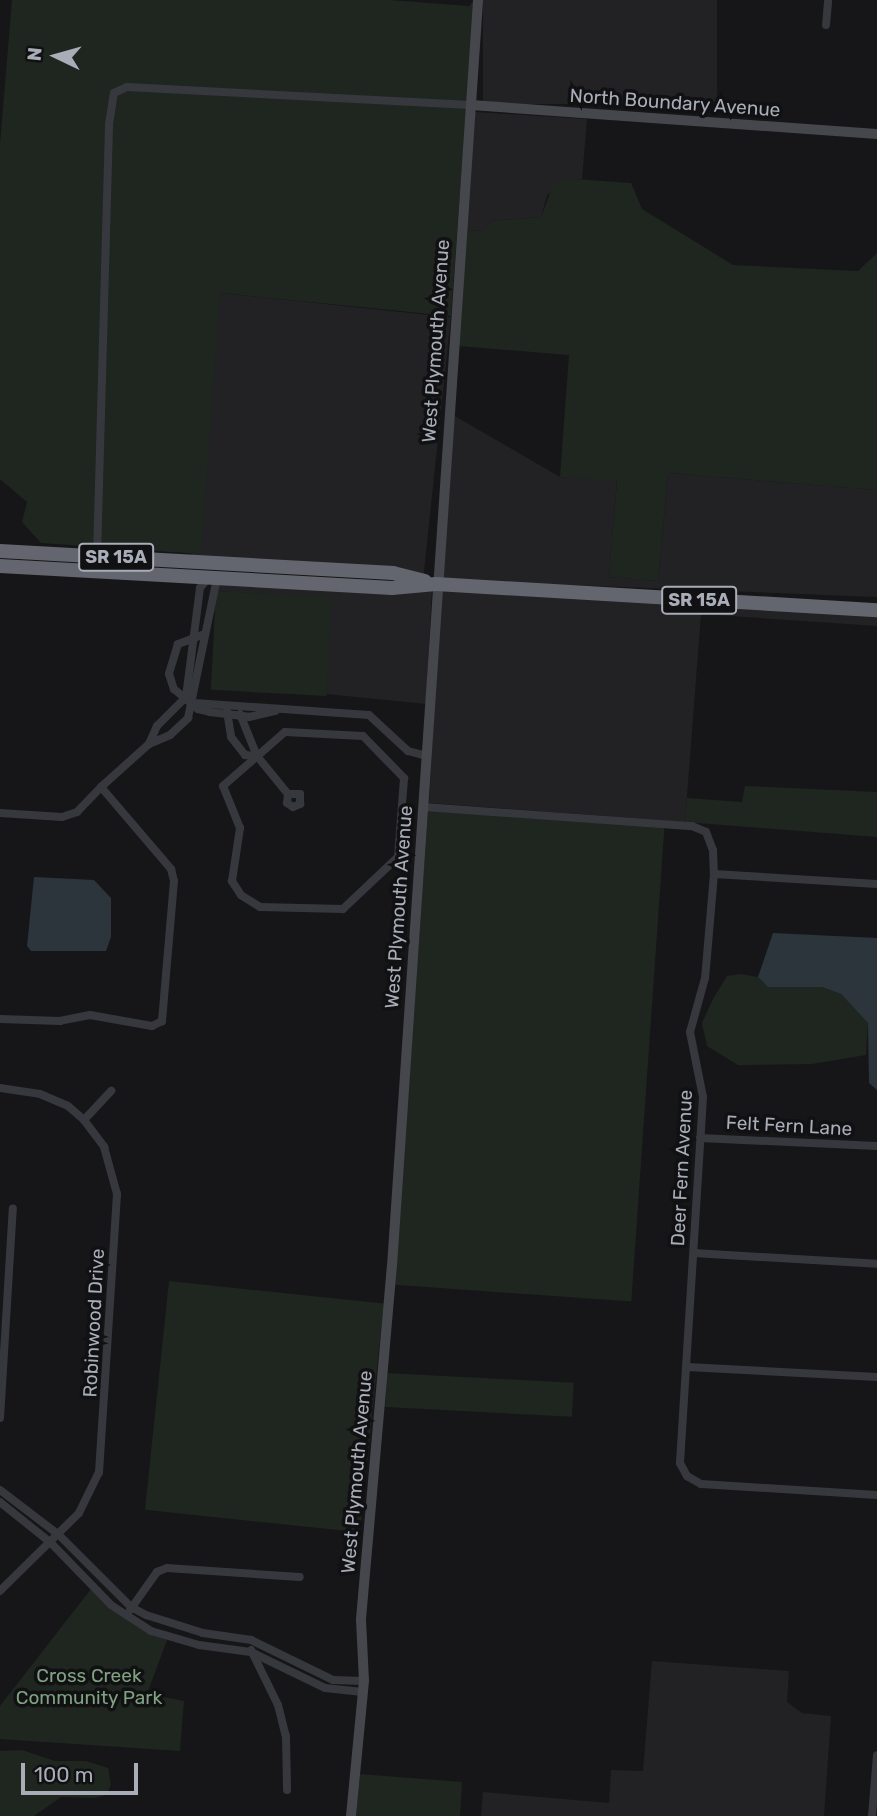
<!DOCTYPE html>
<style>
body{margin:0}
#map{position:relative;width:877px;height:1816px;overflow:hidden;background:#161618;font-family:Rubik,sans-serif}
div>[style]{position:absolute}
.built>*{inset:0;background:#222225;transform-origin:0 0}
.green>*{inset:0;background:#1e261f;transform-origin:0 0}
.water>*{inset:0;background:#2c353c}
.street>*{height:8px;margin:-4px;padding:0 4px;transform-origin:4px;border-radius:4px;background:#37383d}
.secondary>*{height:10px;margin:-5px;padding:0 5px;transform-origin:5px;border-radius:5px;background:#45474d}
.highway>*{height:14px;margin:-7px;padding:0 7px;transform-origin:7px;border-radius:7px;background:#63666e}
span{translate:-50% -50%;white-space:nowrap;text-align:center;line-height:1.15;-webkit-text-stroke:7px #111113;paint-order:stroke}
.shield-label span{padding:2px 5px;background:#111113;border:2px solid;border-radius:5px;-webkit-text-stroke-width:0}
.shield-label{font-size:18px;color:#a8adb8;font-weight:700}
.street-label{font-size:19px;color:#a8adb8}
.park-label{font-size:19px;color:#7fa381}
.north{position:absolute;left:21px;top:21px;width:70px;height:70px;-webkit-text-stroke:5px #111113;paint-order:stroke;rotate:275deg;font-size:19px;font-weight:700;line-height:28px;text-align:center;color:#a8adb8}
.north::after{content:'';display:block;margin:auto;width:24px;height:32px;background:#a8adb8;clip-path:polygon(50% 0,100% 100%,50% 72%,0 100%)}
.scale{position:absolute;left:21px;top:1763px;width:117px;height:32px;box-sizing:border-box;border:4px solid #a8adb8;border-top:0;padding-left:9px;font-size:21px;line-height:24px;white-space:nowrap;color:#a8adb8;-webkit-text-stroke:5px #111113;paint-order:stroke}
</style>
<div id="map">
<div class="built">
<i style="left:483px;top:0;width:234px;height:104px"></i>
<i style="clip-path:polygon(475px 112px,587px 119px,582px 179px,575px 179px,547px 195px,541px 217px,491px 221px,483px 231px,466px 230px)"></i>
<i style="left:220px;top:293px;width:232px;height:266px;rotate:6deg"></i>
<i style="clip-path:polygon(453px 415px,560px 477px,617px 480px,609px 577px,658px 581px,668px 473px,877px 490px,877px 597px,441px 580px)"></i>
<i style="clip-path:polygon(220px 583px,432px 588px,426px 704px,326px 694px,331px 598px,216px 591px)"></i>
<i style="clip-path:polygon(441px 588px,877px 614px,877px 626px,701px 614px,685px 822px,429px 803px)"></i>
<i style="clip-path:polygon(652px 1661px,789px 1671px,787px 1702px,802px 1713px,831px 1716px,824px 1816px,481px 1816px,483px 1792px,609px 1803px,611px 1770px,643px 1771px)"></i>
</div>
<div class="green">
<i style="clip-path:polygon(12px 0,389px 0,469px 6px,474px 0,451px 316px,220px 293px,201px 554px,41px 543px,22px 522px,27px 502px,0 479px,0 144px)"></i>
<i style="clip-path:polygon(575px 179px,631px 183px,642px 209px,733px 265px,858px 271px,877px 253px,877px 490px,668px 473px,658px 581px,609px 577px,617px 481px,560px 477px,569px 355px,458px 346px,466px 230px,483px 231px,491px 221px,541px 217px,554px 183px)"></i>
<i style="left:216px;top:591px;width:116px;height:99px;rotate:3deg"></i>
<i style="clip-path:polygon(745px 786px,877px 792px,877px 837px,685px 822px,687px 798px,742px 802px)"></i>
<i style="left:428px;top:811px;width:237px;height:475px;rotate:4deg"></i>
<i style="clip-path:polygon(741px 974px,758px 977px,768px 987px,822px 987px,841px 994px,868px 1023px,866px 1055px,812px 1064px,738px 1065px,707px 1046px,702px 1023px,713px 999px,727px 976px)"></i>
<i style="left:169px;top:1281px;width:216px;height:230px;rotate:6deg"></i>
<i style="left:387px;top:1373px;width:187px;height:34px;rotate:3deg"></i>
<i style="clip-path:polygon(91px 1589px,146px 1631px,167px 1640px,147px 1694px,184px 1701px,180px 1751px,0 1739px,0 1706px)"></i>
<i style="clip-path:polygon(22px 1750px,55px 1761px,86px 1761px,108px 1768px,111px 1785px,106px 1795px,95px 1798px,61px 1797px,34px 1816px,0 1816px,0 1751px)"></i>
<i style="clip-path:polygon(360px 1774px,462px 1782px,460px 1816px,356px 1816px)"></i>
</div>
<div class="water">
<i style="clip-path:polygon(34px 877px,94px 880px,111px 898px,111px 937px,106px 951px,31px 951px,27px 946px)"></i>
<i style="clip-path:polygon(773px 933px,877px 938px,877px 1090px,869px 1083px,868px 1023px,841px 994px,822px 987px,768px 987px,758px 977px)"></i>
</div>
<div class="street">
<i style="left:826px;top:25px;width:25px;rotate:-85deg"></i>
<i style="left:97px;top:556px;width:432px;rotate:-88.4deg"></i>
<i style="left:109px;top:124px;width:31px;rotate:-81deg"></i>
<i style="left:114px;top:93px;width:14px;rotate:-25deg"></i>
<i style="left:127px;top:87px;width:344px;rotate:3deg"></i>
<i style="left:202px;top:635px;width:26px;rotate:159deg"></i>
<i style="left:178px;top:644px;width:31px;rotate:107deg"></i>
<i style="left:169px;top:674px;width:16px;rotate:72deg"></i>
<i style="left:174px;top:689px;width:31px;rotate:40deg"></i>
<i style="left:198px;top:709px;width:12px;rotate:14deg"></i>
<i style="left:210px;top:712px;width:39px;rotate:7deg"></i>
<i style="left:249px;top:717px;width:27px;rotate:-13deg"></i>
<i style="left:194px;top:703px;width:175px;rotate:3.9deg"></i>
<i style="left:369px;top:715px;width:53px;rotate:42.7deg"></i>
<i style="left:408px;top:751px;width:20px;rotate:15deg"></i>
<i style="left:227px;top:711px;width:26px;rotate:81deg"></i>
<i style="left:231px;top:737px;width:23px;rotate:52deg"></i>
<i style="left:245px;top:755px;width:12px;rotate:5deg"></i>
<i style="left:240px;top:714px;width:45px;rotate:68deg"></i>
<i style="left:257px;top:756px;width:49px;rotate:50.8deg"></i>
<i style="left:288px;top:794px;width:9px;rotate:96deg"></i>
<i style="left:287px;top:803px;width:7px;rotate:34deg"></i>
<i style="left:293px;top:807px;width:8px;rotate:-23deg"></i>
<i style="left:300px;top:804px;width:10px;rotate:-90deg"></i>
<i style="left:300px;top:794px;width:12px;rotate:180deg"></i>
<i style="left:285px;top:732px;width:78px;rotate:2.9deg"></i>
<i style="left:363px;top:736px;width:59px;rotate:45.7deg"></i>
<i style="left:404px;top:778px;width:79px;rotate:94.3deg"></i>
<i style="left:398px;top:857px;width:76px;rotate:136.6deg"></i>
<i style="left:343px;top:909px;width:83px;rotate:-178.6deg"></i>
<i style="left:260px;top:907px;width:22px;rotate:-148deg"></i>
<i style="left:241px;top:895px;width:17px;rotate:-123deg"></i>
<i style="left:232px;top:881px;width:54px;rotate:-81.4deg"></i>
<i style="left:240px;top:828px;width:45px;rotate:-112deg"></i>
<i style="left:223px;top:786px;width:82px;rotate:-41.1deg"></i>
<i style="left:149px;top:744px;width:20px;rotate:-66deg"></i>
<i style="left:157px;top:726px;width:41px;rotate:-45deg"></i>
<i style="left:186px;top:697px;width:110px;rotate:-82.7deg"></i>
<i style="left:200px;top:588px;width:13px;rotate:-51deg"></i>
<i style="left:101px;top:787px;width:64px;rotate:-41.9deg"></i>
<i style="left:149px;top:744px;width:23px;rotate:-23deg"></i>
<i style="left:170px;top:735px;width:25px;rotate:-43deg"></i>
<i style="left:188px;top:718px;width:143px;rotate:-78.3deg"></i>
<i style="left:424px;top:807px;width:269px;rotate:4.1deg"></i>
<i style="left:692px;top:826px;width:15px;rotate:23deg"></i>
<i style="left:706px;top:832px;width:19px;rotate:69deg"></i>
<i style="left:713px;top:850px;width:24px;rotate:88deg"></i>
<i style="left:714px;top:874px;width:104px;rotate:94.9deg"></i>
<i style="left:705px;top:978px;width:56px;rotate:105.5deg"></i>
<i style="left:690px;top:1032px;width:66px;rotate:78.7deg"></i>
<i style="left:703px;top:1097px;width:367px;rotate:93.6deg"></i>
<i style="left:680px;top:1463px;width:15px;rotate:62deg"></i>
<i style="left:687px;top:1476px;width:16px;rotate:30deg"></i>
<i style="left:701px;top:1484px;width:176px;rotate:3.6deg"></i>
<i style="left:0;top:813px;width:62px;rotate:3.7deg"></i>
<i style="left:62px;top:817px;width:16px;rotate:-18deg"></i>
<i style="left:77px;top:812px;width:35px;rotate:-46deg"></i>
<i style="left:101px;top:787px;width:108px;rotate:49.5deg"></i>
<i style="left:171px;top:869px;width:12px;rotate:76deg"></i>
<i style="left:174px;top:881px;width:141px;rotate:94.9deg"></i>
<i style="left:162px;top:1021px;width:11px;rotate:153deg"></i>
<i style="left:152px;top:1026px;width:63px;rotate:-169.9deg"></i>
<i style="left:90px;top:1015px;width:31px;rotate:169deg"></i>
<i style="left:60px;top:1021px;width:60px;rotate:-178.1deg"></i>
<i style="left:714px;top:874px;width:163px;rotate:3.5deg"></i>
<i style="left:0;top:1088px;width:40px;rotate:8.5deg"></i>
<i style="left:40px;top:1094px;width:30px;rotate:23deg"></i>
<i style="left:68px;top:1106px;width:21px;rotate:41deg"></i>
<i style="left:84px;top:1120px;width:34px;rotate:53deg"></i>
<i style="left:104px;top:1147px;width:49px;rotate:74.5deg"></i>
<i style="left:117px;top:1194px;width:279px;rotate:93.7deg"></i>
<i style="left:99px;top:1472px;width:46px;rotate:116deg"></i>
<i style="left:79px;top:1513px;width:111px;rotate:135.4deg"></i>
<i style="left:84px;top:1120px;width:40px;rotate:-47deg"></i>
<i style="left:700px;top:1138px;width:177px;rotate:2.6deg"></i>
<i style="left:694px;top:1253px;width:183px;rotate:3.4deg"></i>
<i style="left:687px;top:1367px;width:190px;rotate:3deg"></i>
<i style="left:0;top:1418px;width:210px;rotate:-86.5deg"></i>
<i style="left:0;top:1490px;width:74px;rotate:37.3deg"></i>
<i style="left:59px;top:1535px;width:102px;rotate:45deg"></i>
<i style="left:131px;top:1607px;width:17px;rotate:28deg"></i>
<i style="left:146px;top:1615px;width:60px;rotate:17.5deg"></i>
<i style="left:203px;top:1633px;width:49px;rotate:8.3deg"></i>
<i style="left:251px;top:1640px;width:91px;rotate:26deg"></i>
<i style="left:333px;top:1680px;width:31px;rotate:2deg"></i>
<i style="left:0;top:1502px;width:65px;rotate:38.8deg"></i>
<i style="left:51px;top:1543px;width:86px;rotate:45.9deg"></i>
<i style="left:111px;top:1605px;width:48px;rotate:33deg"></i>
<i style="left:151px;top:1631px;width:50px;rotate:16.3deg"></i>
<i style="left:199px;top:1645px;width:52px;rotate:7.7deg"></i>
<i style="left:251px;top:1652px;width:82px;rotate:25.9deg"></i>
<i style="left:325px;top:1688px;width:38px;rotate:6deg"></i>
<i style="left:130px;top:1610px;width:47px;rotate:-54.6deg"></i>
<i style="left:157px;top:1572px;width:11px;rotate:-22deg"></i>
<i style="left:167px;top:1568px;width:133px;rotate:3.9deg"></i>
<i style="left:251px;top:1650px;width:61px;rotate:63.9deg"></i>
<i style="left:278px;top:1705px;width:32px;rotate:76deg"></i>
<i style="left:286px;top:1736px;width:54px;rotate:88.9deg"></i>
<i style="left:872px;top:1816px;width:61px;rotate:-85.3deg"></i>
</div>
<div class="secondary">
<i style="left:471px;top:105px;width:407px;rotate:4.1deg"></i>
<i style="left:351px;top:1816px;width:136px;rotate:-84.5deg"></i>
<i style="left:364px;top:1681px;width:62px;rotate:-92.8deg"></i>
<i style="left:361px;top:1619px;width:354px;rotate:-85deg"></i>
<i style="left:392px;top:1266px;width:1269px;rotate:-86.11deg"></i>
</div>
<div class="highway">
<i style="left:0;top:551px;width:394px;rotate:3.2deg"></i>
<i style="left:393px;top:573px;width:33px;rotate:14deg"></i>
<i style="left:0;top:566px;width:393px;rotate:3.2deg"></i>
<i style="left:392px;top:588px;width:44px;rotate:-5.2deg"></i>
<i style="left:436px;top:584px;width:442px;rotate:3.4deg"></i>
</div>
<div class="shield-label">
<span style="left:116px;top:557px">SR 15A</span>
<span style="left:699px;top:600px">SR 15A</span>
</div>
<div class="street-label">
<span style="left:675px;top:103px;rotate:4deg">North Boundary Avenue</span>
<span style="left:436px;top:341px;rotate:-86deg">West Plymouth Avenue</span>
<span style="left:399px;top:907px;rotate:-86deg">West Plymouth Avenue</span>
<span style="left:789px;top:1126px;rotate:3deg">Felt Fern Lane</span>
<span style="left:682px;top:1168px;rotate:-87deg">Deer Fern Avenue</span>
<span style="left:94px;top:1323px;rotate:-87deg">Robinwood Drive</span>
<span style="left:357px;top:1472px;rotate:-85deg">West Plymouth Avenue</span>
</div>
<div class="park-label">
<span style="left:89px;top:1687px">Cross Creek<br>Community Park</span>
</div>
<div class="north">N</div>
<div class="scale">100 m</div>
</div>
